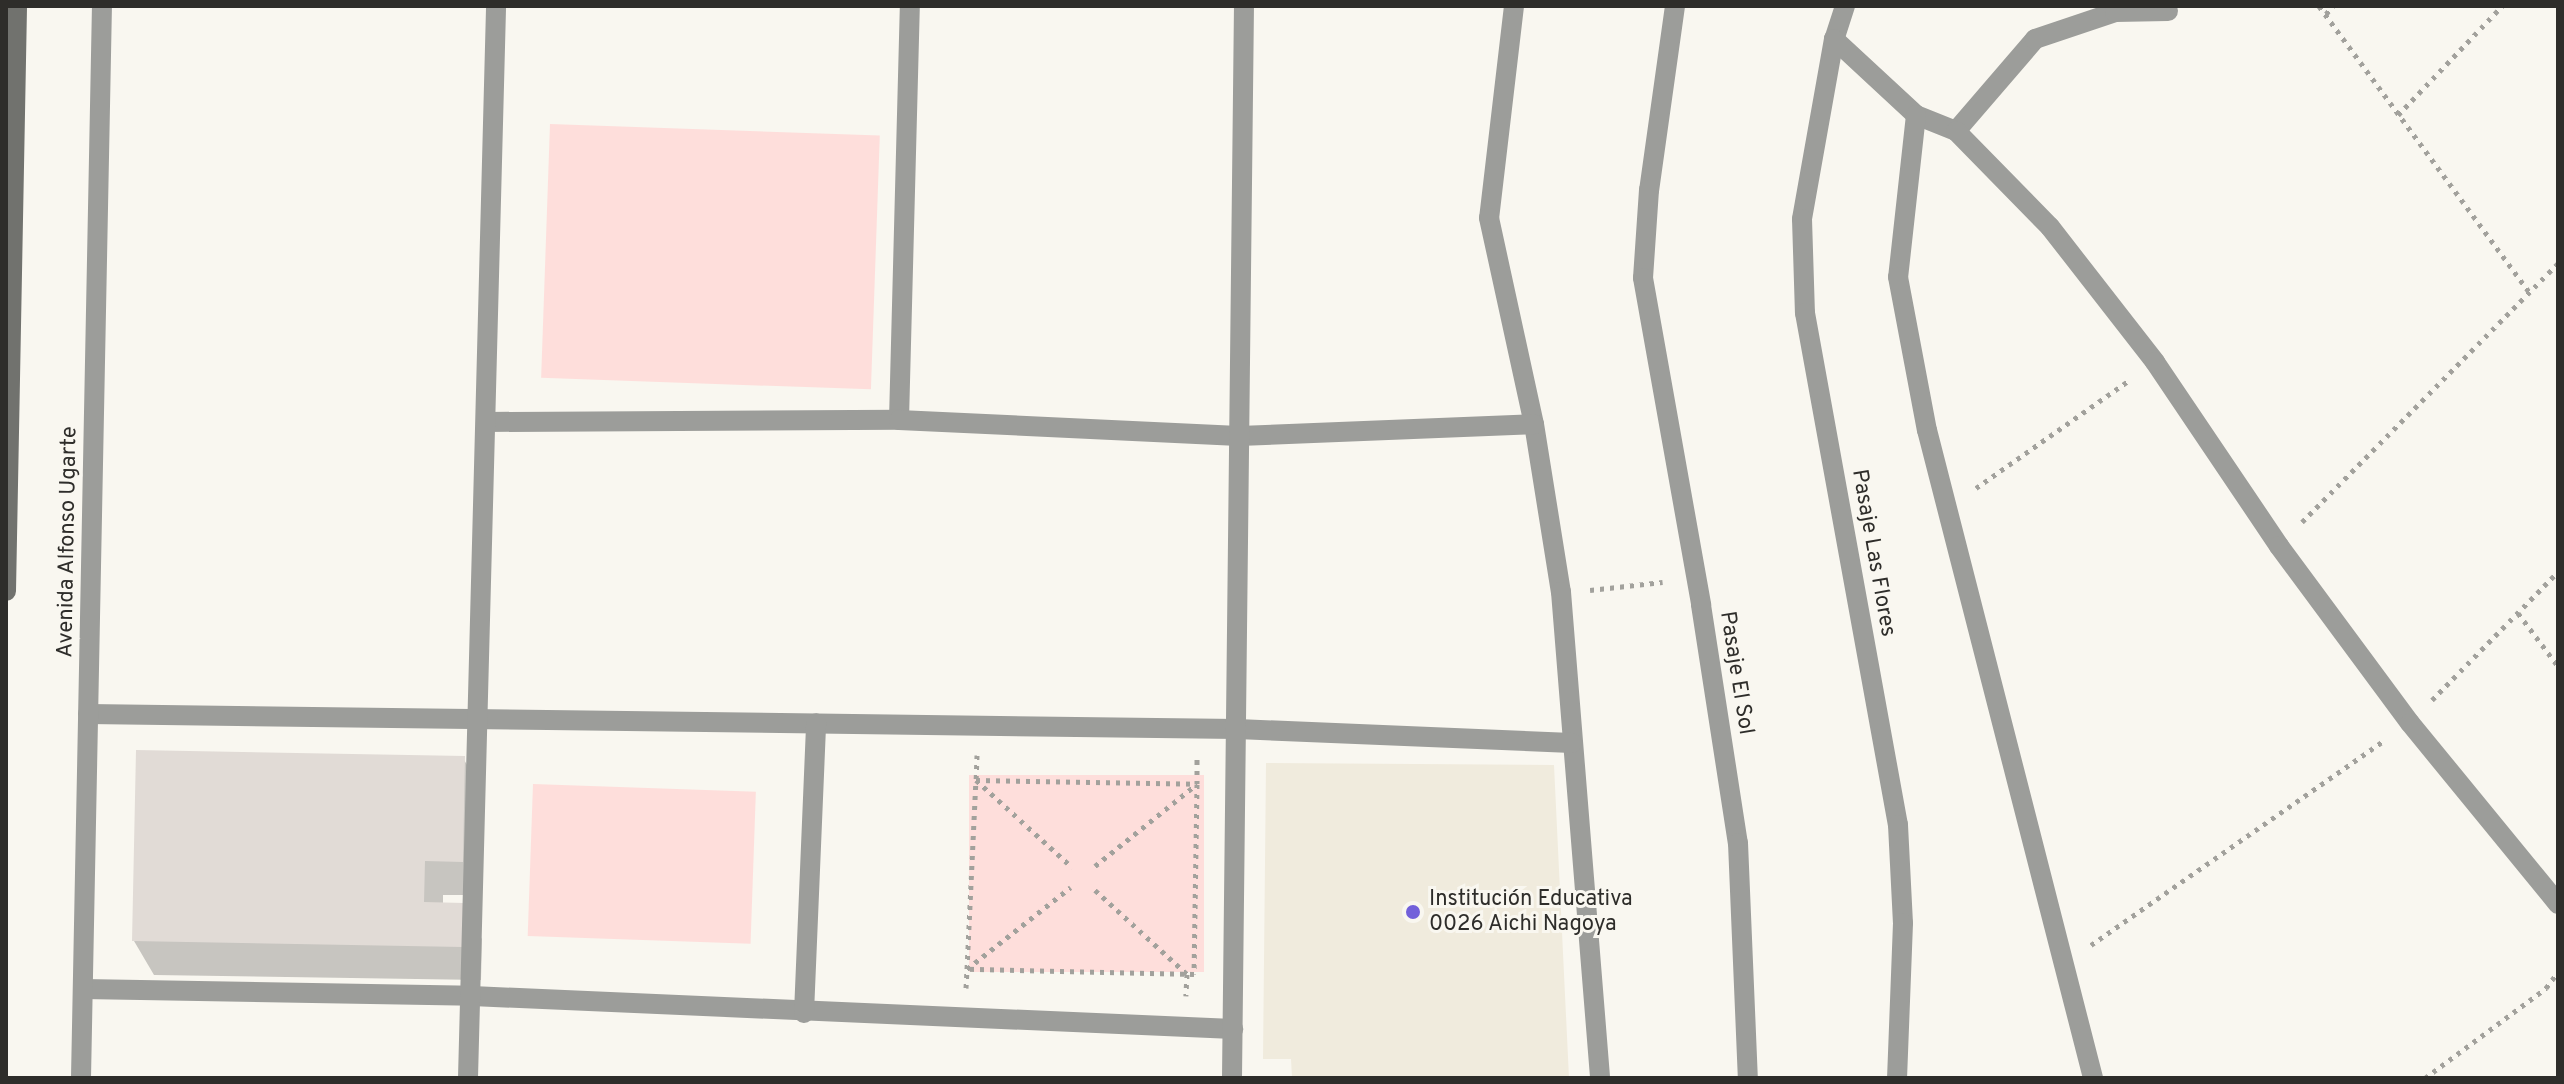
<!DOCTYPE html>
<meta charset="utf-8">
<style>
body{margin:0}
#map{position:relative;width:2564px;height:1084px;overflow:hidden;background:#f9f7f0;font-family:Overpass,sans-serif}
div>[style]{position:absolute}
.built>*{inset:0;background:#f0ebdd}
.green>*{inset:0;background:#fededb;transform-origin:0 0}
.shadow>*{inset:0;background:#0003}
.building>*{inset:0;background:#e1dbd6}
.path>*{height:5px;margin-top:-2.5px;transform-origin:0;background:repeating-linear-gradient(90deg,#a2a19c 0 4px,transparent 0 10px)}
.lane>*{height:20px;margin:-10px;padding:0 10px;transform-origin:10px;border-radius:10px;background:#9c9d9a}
.street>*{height:20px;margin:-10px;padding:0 10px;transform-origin:10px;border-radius:10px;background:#9c9d9a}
.secondary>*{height:20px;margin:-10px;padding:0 10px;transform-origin:10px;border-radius:10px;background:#71726e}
.dots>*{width:22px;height:22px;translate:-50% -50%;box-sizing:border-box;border:4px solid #f9f7f0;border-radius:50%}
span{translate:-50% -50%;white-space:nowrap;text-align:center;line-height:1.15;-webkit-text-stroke:6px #f9f7f0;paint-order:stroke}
.street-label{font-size:22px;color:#2e2d2a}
.poi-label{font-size:22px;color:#2e2d2a}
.left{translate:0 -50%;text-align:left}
.frame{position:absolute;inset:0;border:8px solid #2e2d2a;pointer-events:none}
</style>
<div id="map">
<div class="built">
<i style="clip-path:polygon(1266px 763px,1554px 765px,1569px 1078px,1292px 1078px,1291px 1059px,1263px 1059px)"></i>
</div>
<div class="green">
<i style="left:550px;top:124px;width:330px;height:254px;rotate:2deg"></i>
<i style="left:969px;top:775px;width:235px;height:197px"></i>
<i style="left:533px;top:784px;width:223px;height:152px;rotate:2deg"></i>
</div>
<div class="shadow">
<i style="clip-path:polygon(463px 758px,483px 792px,482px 895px,443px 895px,443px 904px,463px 905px,482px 939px,481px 980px,154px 975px,134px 941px)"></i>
</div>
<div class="building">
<i style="clip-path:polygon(136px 750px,465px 756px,463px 862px,425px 861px,424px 902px,464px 903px,463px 947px,132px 941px)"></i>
</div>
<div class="path">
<i style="left:2319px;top:6px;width:355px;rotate:53.7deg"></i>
<i style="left:2326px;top:14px;width:11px;rotate:-49deg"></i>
<i style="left:2398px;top:115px;width:151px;rotate:-46.3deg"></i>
<i style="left:1976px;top:488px;width:189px;rotate:-35.1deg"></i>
<i style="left:2302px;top:522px;width:364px;rotate:-45.3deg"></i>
<i style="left:1590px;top:590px;width:73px;rotate:-6.3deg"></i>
<i style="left:2518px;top:613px;width:66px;rotate:53deg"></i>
<i style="left:2432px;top:700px;width:180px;rotate:-45.5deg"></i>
<i style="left:977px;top:755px;width:25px;rotate:92deg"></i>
<i style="left:976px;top:780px;width:130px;rotate:42.2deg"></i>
<i style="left:976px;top:780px;width:221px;rotate:1deg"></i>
<i style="left:1197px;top:784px;width:190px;rotate:90.9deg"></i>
<i style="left:1194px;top:974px;width:227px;rotate:-178.7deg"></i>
<i style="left:967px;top:969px;width:189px;rotate:-87.3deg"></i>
<i style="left:1095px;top:866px;width:131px;rotate:-38.8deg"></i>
<i style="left:1197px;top:784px;width:25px;rotate:-90deg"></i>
<i style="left:1095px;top:890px;width:125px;rotate:42.4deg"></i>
<i style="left:1187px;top:974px;width:22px;rotate:93deg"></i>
<i style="left:2091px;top:945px;width:358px;rotate:-34.9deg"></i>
<i style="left:966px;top:988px;width:19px;rotate:-87deg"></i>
<i style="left:967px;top:969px;width:132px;rotate:-38.3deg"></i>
<i style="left:2425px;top:1078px;width:151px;rotate:-36.6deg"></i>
<i style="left:2546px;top:988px;width:20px;rotate:-53deg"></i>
</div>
<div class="lane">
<i style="left:1956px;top:131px;width:121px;rotate:-49.3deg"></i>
<i style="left:2035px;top:39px;width:84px;rotate:-18.6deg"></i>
<i style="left:2115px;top:12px;width:53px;rotate:-1.1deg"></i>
</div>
<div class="street">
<i style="left:1514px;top:6px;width:213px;rotate:96.7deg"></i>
<i style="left:1489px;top:218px;width:211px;rotate:77.7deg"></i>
<i style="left:1534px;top:424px;width:170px;rotate:80.9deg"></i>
<i style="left:1561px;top:592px;width:488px;rotate:85.4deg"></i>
<i style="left:1675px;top:6px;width:186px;rotate:98deg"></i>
<i style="left:1649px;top:190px;width:88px;rotate:93.9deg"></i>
<i style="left:1643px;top:278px;width:332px;rotate:79.9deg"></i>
<i style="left:1701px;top:605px;width:241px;rotate:81.2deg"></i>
<i style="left:1738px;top:843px;width:235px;rotate:87.6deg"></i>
<i style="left:1845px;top:6px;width:35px;rotate:108deg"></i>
<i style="left:1834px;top:39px;width:183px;rotate:100.1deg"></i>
<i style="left:1802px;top:219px;width:94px;rotate:88.2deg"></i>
<i style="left:1805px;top:313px;width:520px;rotate:79.71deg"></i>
<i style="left:1898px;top:825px;width:98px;rotate:87.1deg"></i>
<i style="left:1903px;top:923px;width:155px;rotate:92.2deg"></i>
<i style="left:1834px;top:39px;width:112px;rotate:42.8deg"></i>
<i style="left:1916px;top:115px;width:43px;rotate:21.8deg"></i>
<i style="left:1956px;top:131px;width:134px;rotate:45.6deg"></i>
<i style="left:2050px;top:227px;width:171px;rotate:52.1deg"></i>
<i style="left:2155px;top:362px;width:222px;rotate:56deg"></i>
<i style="left:2279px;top:546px;width:220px;rotate:53.5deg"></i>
<i style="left:2410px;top:723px;width:234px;rotate:50.7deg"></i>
<i style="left:1916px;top:115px;width:163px;rotate:96.3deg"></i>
<i style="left:1898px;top:277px;width:156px;rotate:79.3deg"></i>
<i style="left:1927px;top:430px;width:669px;rotate:75.63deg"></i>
<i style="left:899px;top:420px;width:414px;rotate:-88.5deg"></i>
<i style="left:486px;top:422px;width:413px;rotate:-0.3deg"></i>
<i style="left:899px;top:420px;width:340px;rotate:2.7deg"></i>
<i style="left:1239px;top:436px;width:295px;rotate:-2.3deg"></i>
<i style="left:88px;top:714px;width:1149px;rotate:0.75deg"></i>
<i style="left:1237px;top:729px;width:335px;rotate:2.4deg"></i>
<i style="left:83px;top:989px;width:389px;rotate:1deg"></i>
<i style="left:472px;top:996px;width:762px;rotate:2.48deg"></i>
<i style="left:804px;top:1013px;width:290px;rotate:-87.6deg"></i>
<i style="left:81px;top:1078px;width:1072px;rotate:-88.88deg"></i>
<i style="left:468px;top:1078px;width:1072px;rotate:-88.5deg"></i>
<i style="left:1232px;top:1078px;width:1072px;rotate:-89.36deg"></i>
</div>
<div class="secondary">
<i style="left:6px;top:591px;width:585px;rotate:-88.92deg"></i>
</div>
<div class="dots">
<i style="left:1413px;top:912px;background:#7260da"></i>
</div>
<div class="street-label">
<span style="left:68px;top:542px;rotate:-89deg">Avenida Alfonso Ugarte</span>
<span style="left:1873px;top:553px;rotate:80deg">Pasaje Las Flores</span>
<span style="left:1736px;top:673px;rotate:81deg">Pasaje El Sol</span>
</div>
<div class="poi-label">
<span class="left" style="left:1429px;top:912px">Institución Educativa<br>0026 Aichi Nagoya</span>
</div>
<div class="frame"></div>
</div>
